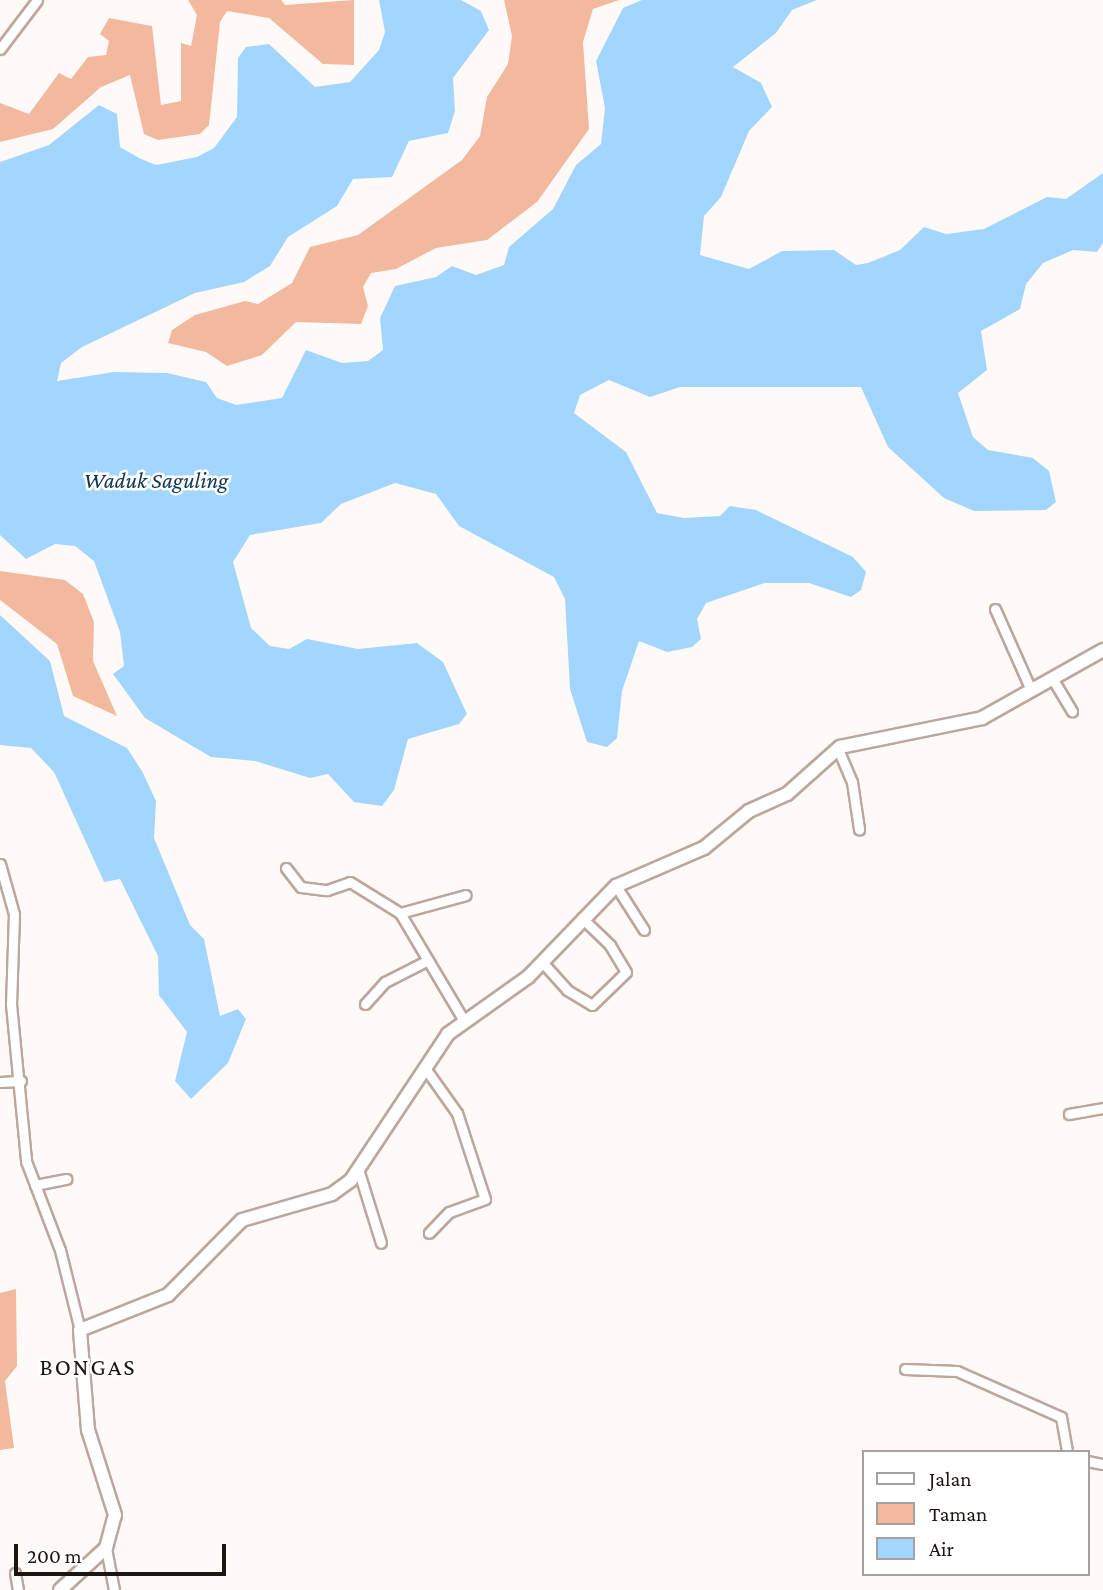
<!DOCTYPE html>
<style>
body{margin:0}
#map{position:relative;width:1103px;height:1590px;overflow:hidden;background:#fffaf8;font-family:"Crimson Pro",serif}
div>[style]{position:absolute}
.green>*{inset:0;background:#f3b99f}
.water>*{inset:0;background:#a3d6fe}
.roads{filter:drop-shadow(2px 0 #bca79e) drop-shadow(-2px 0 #bca79e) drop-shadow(0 2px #bca79e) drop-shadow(0 -2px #bca79e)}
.street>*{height:9px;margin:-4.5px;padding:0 4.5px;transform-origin:4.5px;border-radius:4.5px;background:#fff}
.secondary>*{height:12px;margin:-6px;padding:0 6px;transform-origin:6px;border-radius:6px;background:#fff}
span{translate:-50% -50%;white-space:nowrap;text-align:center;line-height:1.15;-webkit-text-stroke:5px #fff;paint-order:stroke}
.water-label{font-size:23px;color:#103650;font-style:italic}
.quarter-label{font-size:24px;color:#1d1512;letter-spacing:2px}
.legend{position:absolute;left:862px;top:1450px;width:228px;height:126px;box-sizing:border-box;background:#fff;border:2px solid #a5a1a0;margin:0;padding:9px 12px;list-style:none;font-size:21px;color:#1d1512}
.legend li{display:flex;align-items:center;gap:14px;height:35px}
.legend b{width:35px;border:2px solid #a5a1a0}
.scale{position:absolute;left:14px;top:1544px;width:212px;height:32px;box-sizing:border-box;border:4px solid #1d1512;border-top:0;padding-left:9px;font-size:21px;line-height:24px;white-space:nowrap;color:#1d1512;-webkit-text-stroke:5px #fff;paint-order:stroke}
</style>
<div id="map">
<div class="green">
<i style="clip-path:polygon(188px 0,281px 0,285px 5px,354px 0,354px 65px,323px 64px,269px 18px,227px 11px,220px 22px,209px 125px,200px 134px,158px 140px,144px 134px,130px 75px,101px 87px,53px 129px,0 142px,0 103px,29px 114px,59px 73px,71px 79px,88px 57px,106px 55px,109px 41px,100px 34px,109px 18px,152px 26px,161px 105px,181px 101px,181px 43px,191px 46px,197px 15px)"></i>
<i style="clip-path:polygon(504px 0,619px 0,593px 9px,583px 42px,589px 129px,537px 202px,487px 240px,436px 248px,396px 269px,371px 273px,363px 287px,368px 306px,361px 324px,296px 322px,262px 355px,227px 366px,206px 352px,168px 343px,172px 330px,195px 315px,245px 301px,258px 304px,292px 283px,310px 247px,358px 235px,462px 160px,480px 136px,487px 97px,508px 64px,512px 36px)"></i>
<i style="clip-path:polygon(0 571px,65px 580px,83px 594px,94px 622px,93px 661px,117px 716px,73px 696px,57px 644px,0 600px)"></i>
<i style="clip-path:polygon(16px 1289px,17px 1366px,5px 1381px,14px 1448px,0 1450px,0 1293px)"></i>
</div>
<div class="water">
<i style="clip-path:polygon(379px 0,461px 0,481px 11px,489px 30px,453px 78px,455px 111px,448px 133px,409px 141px,392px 177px,353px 179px,337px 206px,288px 237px,270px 266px,244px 282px,195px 293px,82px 347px,61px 363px,57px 381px,114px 372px,167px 373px,206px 382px,217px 398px,236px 405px,282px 398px,306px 350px,342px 363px,368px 361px,383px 350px,380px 318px,395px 286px,436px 277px,452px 266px,476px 275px,504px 265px,509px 247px,553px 209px,576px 165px,601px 144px,605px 108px,596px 61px,623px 8px,642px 0,817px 0,792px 10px,776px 33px,733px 67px,761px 83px,772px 107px,749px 131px,721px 197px,704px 216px,700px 255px,749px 269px,782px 251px,834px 250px,856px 265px,868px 263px,900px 250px,924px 227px,946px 234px,984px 229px,1047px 197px,1066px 199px,1103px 173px,1103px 243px,1097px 252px,1073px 250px,1043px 263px,1026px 284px,1020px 309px,981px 331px,987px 370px,958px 393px,973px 437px,988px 450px,1033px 458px,1049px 471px,1056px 502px,1046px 510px,974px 511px,944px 498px,888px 447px,861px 387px,680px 387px,650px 397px,609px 380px,580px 395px,574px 413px,626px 452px,657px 513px,684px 518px,720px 516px,730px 506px,756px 510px,853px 557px,866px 572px,861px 590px,851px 597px,809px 583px,765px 583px,706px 603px,697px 619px,701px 639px,692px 647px,667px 652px,639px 641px,622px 691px,617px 738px,607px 747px,587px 742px,570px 689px,565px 599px,554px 577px,459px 526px,436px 494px,395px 483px,341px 504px,321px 523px,250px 535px,233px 562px,251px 628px,270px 646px,289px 649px,307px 639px,358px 649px,417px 643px,443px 662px,467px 714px,459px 724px,408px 739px,394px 790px,382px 806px,354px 802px,328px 774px,310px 778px,255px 761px,211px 757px,145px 718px,113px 674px,124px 666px,120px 632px,94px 561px,75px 546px,55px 544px,26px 559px,0 535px,0 162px,49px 145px,99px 105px,117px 114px,120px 147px,139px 158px,156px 165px,197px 157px,214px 148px,237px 117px,238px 58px,246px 47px,269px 44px,315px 87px,350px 82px,379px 50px,385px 32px)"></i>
<i style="clip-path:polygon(0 615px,50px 661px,64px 716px,127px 748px,142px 771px,156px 801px,154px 838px,190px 925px,204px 939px,220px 1016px,238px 1009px,246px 1019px,228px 1063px,191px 1099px,175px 1081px,187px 1032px,159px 995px,158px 956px,120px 879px,104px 882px,54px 772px,31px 748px,0 745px)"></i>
</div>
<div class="roads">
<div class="street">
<i style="left:0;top:49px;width:61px;rotate:-52.9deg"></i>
<i style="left:995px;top:609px;width:89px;rotate:66deg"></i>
<i style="left:1052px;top:678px;width:39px;rotate:59deg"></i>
<i style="left:838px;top:749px;width:36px;rotate:67deg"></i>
<i style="left:852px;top:782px;width:48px;rotate:81.5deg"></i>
<i style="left:0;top:864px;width:52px;rotate:74.4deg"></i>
<i style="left:14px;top:914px;width:90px;rotate:91.9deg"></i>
<i style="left:11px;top:1004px;width:158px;rotate:84.5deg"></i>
<i style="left:26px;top:1161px;width:95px;rotate:69.1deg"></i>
<i style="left:60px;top:1250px;width:82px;rotate:76deg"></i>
<i style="left:286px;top:868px;width:24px;rotate:52deg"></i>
<i style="left:301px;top:887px;width:26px;rotate:7deg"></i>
<i style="left:327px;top:890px;width:24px;rotate:-19deg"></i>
<i style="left:350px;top:882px;width:59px;rotate:31.8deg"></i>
<i style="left:400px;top:913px;width:126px;rotate:59.3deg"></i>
<i style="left:616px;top:886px;width:52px;rotate:57.5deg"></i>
<i style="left:400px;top:913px;width:68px;rotate:-15.3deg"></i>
<i style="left:543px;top:963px;width:36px;rotate:48deg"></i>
<i style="left:567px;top:990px;width:29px;rotate:31deg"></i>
<i style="left:592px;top:1005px;width:47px;rotate:-44.1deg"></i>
<i style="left:626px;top:972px;width:31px;rotate:-121deg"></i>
<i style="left:610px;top:945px;width:39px;rotate:-136deg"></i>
<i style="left:365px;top:1004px;width:30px;rotate:-48deg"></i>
<i style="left:385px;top:982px;width:48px;rotate:-27.1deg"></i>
<i style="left:425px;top:1068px;width:55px;rotate:54.6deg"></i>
<i style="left:457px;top:1113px;width:90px;rotate:72deg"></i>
<i style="left:485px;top:1199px;width:38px;rotate:160deg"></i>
<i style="left:449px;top:1212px;width:29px;rotate:134deg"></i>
<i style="left:0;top:1082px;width:21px;rotate:-3deg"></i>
<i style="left:1069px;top:1114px;width:35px;rotate:-10deg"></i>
<i style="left:359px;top:1172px;width:74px;rotate:72.8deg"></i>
<i style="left:35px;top:1185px;width:32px;rotate:-11deg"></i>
<i style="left:905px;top:1369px;width:52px;rotate:2.2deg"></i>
<i style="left:957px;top:1371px;width:114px;rotate:23.9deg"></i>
<i style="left:1061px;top:1417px;width:36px;rotate:80deg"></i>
<i style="left:1087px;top:1461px;width:16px;rotate:11deg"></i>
<i style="left:106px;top:1548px;width:43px;rotate:79.2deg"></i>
<i style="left:15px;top:1573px;width:17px;rotate:80deg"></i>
</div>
<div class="secondary">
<i style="left:60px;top:1590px;width:62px;rotate:-42.4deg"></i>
<i style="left:106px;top:1548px;width:34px;rotate:-75deg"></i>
<i style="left:115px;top:1515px;width:89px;rotate:-107.6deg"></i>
<i style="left:88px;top:1430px;width:100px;rotate:-94.6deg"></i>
<i style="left:80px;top:1330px;width:95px;rotate:-21.7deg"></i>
<i style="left:168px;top:1295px;width:105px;rotate:-45.4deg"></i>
<i style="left:242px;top:1220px;width:94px;rotate:-16.1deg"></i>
<i style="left:332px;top:1194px;width:24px;rotate:-36deg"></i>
<i style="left:351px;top:1180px;width:175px;rotate:-56.4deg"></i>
<i style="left:448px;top:1034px;width:98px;rotate:-35.5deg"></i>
<i style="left:528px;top:977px;width:127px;rotate:-46deg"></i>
<i style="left:616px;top:886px;width:96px;rotate:-23.4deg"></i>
<i style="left:704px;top:848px;width:58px;rotate:-39.4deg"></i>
<i style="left:749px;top:811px;width:42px;rotate:-24.1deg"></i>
<i style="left:787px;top:794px;width:71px;rotate:-41.6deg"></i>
<i style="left:840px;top:747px;width:145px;rotate:-11.5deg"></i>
<i style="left:982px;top:718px;width:139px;rotate:-29.3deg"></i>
</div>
</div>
<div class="water-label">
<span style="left:156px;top:480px">Waduk Saguling</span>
</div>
<div class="quarter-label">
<span style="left:88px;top:1367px">BONGAS</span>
</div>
<ul class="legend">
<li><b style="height:9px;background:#fff"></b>Jalan</li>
<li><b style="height:19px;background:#f3b99f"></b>Taman</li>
<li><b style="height:19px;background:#a3d6fe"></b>Air</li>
</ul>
<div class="scale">200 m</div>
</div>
